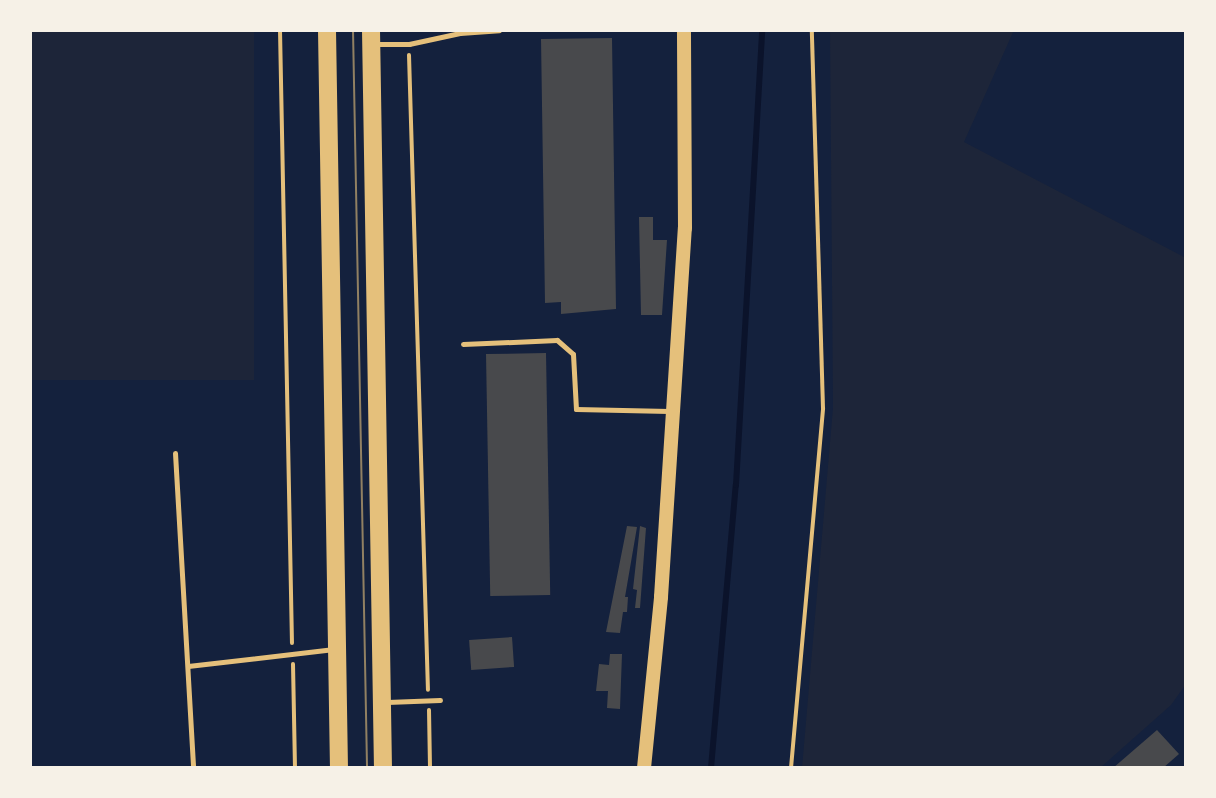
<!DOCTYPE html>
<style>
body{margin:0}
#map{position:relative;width:1216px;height:798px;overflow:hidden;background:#14213d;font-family:"Archivo Narrow",sans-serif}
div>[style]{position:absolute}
.green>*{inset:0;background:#1d2539;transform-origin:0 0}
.stream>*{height:6px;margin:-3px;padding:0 3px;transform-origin:3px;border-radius:3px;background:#0b132b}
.building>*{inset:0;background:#48494c;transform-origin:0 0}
.path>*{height:4px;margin:-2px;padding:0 2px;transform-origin:2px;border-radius:2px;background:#e5c07b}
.service>*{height:5px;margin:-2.5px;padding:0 2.5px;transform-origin:2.5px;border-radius:2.5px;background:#e5c07b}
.tertiary>*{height:14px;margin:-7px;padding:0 7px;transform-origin:7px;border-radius:7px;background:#e5c07b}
.primary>*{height:18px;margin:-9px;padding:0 9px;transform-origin:9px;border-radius:9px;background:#e5c07b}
.tram>*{height:2px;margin:-1px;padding:0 1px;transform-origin:1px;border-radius:1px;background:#918062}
span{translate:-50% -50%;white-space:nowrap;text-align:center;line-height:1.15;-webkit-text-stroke:6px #f6f1e7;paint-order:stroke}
.frame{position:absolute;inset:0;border:32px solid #f6f1e7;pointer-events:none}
</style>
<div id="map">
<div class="green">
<i style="left:30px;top:30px;width:224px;height:350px"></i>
<i style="clip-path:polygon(830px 30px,1014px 30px,964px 142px,1186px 258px,1186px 684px,1171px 705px,1100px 768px,802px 768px,833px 408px)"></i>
</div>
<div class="stream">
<i style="left:711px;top:768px;width:284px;rotate:-85deg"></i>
<i style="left:736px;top:485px;width:456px;rotate:-86.7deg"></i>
</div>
<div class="building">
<i style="clip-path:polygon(612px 38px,616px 309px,561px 314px,561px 302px,545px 303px,541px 39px)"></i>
<i style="clip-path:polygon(639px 217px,653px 217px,653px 240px,667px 240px,662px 315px,641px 315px)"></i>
<i style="left:546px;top:353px;width:242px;height:60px;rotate:89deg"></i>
<i style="clip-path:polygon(627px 526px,637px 527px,625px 597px,628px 597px,627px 612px,623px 612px,620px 633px,606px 632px)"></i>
<i style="clip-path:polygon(640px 526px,646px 528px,640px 608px,635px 608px,637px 590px,633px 589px)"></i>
<i style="left:512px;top:637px;width:30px;height:43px;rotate:86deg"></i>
<i style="clip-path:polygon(610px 654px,622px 654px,620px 709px,607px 708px,608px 691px,596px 691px,599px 664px,609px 665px)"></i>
<i style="clip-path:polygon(1157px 730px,1179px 754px,1163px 768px,1113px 768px)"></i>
</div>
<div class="path">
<i style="left:280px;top:30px;width:613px;rotate:88.88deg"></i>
<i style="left:409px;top:55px;width:635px;rotate:88.29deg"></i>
<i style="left:293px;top:664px;width:104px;rotate:88.9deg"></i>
<i style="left:429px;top:710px;width:58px;rotate:89deg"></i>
<i style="left:791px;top:768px;width:361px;rotate:-84.9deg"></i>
<i style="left:823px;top:408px;width:378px;rotate:-91.7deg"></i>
</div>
<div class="service">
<i style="left:374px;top:44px;width:35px"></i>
<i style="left:409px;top:44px;width:52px;rotate:-12.2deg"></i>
<i style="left:460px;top:33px;width:39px;rotate:-4deg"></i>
<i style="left:463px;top:344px;width:94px;rotate:-2.4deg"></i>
<i style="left:557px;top:340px;width:21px;rotate:41deg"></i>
<i style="left:573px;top:354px;width:55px;rotate:86.9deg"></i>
<i style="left:576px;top:409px;width:93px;rotate:1.2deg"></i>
<i style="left:175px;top:453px;width:316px;rotate:86.7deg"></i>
<i style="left:188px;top:666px;width:147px;rotate:-6.6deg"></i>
<i style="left:387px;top:702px;width:53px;rotate:-2.2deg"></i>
</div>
<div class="tertiary">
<i style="left:644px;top:768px;width:172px;rotate:-84.3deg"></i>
<i style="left:661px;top:597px;width:370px;rotate:-86.3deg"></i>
<i style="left:685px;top:228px;width:198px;rotate:-90.3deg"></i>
</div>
<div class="primary">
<i style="left:327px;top:30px;width:738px;rotate:89.07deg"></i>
<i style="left:371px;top:30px;width:738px;rotate:89.07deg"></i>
</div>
<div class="tram">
<i style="left:353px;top:30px;width:738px;rotate:88.91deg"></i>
</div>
<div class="frame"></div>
</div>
